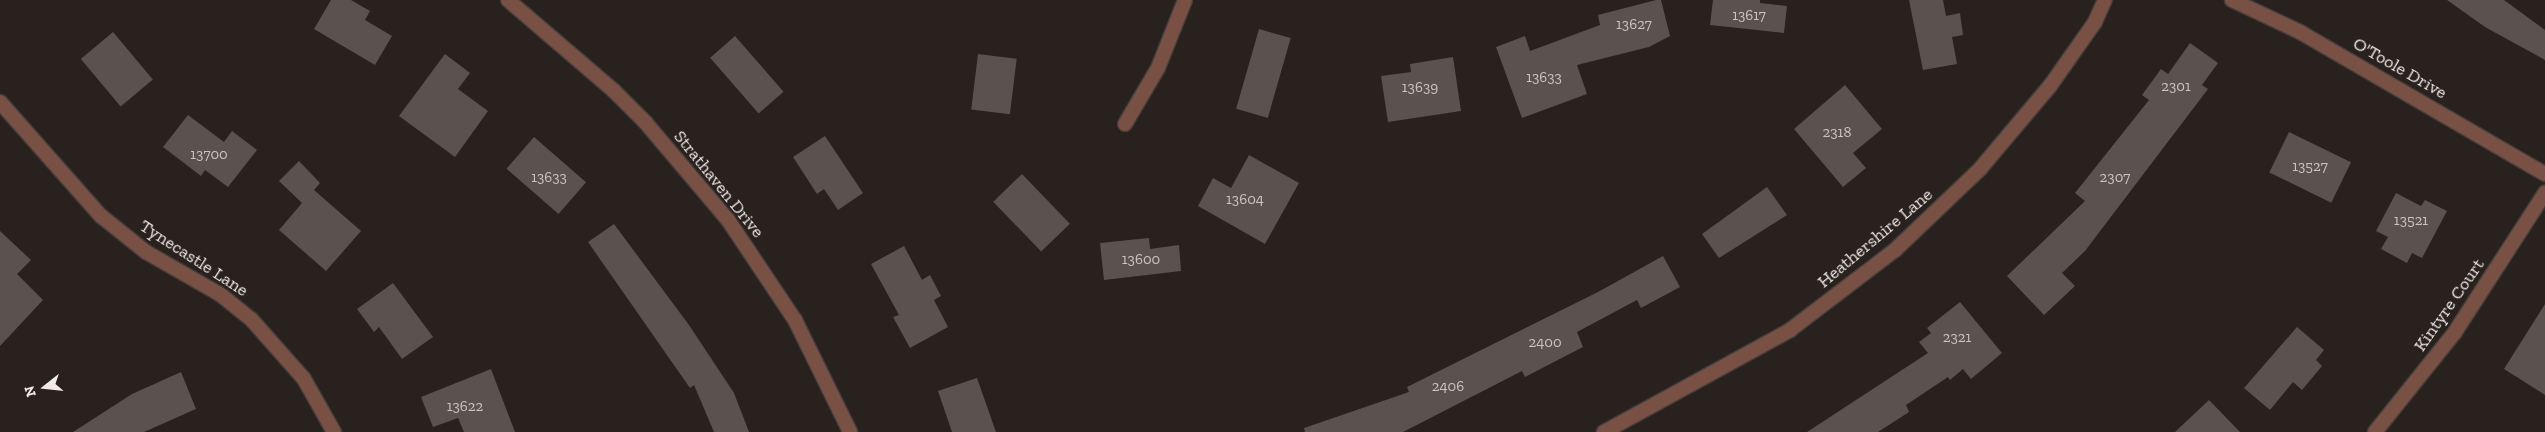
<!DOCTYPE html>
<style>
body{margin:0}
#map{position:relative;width:2545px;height:432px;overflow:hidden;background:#29211e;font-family:"Zilla Slab",serif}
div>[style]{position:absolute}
.building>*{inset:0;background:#5b514e;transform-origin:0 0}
.roads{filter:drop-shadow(1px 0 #453d3a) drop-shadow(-1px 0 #453d3a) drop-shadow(0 1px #453d3a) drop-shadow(0 -1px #453d3a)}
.minor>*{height:14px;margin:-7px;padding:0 7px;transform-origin:7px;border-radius:7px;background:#785144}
span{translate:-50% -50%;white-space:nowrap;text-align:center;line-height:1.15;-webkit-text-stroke:4.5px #29211e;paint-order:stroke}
.number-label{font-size:15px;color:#cbc4c2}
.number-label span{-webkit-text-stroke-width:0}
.street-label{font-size:18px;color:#f0eae8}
.north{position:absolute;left:20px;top:362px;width:50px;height:50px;-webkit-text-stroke:4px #29211e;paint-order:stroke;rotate:254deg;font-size:14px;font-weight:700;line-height:20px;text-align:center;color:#f0eae8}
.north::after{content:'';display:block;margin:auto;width:18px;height:22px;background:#f0eae8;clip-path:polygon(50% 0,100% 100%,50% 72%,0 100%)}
</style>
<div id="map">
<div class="building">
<i style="clip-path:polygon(331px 0,351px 0,370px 11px,365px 20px,392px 36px,375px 65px,314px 29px)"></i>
<i style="clip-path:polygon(1656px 0,1661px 0,1670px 36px,1649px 47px,1577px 65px,1587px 94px,1522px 118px,1496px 47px,1525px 36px,1530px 51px,1600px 25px,1598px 15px)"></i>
<i style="clip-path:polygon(1713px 0,1760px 0,1760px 3px,1787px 6px,1784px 33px,1710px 25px)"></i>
<i style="clip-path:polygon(1909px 0,1943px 0,1946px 16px,1960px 13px,1963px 35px,1952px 37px,1957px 64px,1923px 70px)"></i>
<i style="clip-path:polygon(2447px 0,2504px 0,2545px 30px,2545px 60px,2485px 27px)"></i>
<i style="left:1259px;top:29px;width:33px;height:83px;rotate:16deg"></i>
<i style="left:113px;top:32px;width:62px;height:42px;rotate:50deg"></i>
<i style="left:735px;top:36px;width:74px;height:33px;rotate:49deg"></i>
<i style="clip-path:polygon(2190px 43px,2218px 63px,2202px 85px,2208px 89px,2085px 251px,2062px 273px,2075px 286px,2044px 315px,2007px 276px,2085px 201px,2075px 193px,2149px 100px,2142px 95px,2161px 69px,2168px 74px)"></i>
<i style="clip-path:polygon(445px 54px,470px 73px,458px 89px,488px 111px,455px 157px,399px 116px)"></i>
<i style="left:978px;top:54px;width:39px;height:56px;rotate:7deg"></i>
<i style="clip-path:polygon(1453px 57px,1461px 111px,1388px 122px,1381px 76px,1411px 72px,1410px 64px)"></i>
<i style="clip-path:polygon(1845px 85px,1882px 129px,1853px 153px,1866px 168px,1843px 187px,1794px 129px)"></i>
<i style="clip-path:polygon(188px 115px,224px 142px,232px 131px,257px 150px,228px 187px,205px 170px,201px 176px,163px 147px)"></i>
<i style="left:2289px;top:132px;width:69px;height:45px;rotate:26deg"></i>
<i style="clip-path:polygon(825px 136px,863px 193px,838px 210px,824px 189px,817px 194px,793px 157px)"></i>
<i style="left:534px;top:137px;width:69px;height:42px;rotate:41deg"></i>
<i style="clip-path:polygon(1249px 155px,1299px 183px,1265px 244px,1198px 206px,1213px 178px,1231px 188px)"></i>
<i style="clip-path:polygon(299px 161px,320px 183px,314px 190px,361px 231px,326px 271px,279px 230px,302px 203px,279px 181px)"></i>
<i style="left:1022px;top:174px;width:69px;height:40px;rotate:46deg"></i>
<i style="clip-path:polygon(1767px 187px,1787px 215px,1719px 258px,1702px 234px)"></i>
<i style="clip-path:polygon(2396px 193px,2421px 206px,2425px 200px,2447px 211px,2422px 258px,2412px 253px,2407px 263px,2381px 249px,2388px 237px,2376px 231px)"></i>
<i style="clip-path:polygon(614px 224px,689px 325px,734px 393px,749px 432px,714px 432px,694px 385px,690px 388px,588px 242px)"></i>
<i style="clip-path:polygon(0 231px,31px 260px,17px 274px,43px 300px,0 346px)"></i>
<i style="clip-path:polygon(1149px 238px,1150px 249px,1179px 245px,1181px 271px,1104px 280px,1100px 243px)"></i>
<i style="clip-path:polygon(904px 246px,922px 280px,930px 275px,941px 296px,934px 300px,948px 327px,910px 348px,893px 317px,899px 315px,871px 264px)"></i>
<i style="clip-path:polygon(1663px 256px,1680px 287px,1641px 308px,1637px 300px,1577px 332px,1583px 347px,1525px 377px,1522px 371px,1403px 432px,1305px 432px,1304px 428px,1409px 392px,1407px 387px,1598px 292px)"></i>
<i style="clip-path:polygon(393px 283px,433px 337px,402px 359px,379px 327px,374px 332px,357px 309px)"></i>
<i style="clip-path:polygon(1960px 302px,2002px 353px,1971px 379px,1963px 369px,1950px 380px,1948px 377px,1906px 405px,1909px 412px,1878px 432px,1807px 432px,1928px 353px,1919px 342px,1931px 333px,1927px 328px)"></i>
<i style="clip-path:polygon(2545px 304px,2545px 395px,2504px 369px)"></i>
<i style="clip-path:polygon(2297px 327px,2324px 350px,2316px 360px,2322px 366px,2302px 390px,2293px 382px,2270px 410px,2244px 388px)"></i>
<i style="clip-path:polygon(491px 369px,515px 432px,464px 432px,458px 418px,433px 427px,421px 397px)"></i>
<i style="clip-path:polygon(181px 372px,196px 409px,144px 432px,73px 432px,132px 394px)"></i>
<i style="clip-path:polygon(977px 378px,996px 432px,952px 432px,938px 391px)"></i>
<i style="clip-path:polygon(2209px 400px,2240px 432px,2175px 432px)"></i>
</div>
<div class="roads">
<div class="minor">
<i style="left:508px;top:0;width:140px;rotate:40.6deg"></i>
<i style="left:614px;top:91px;width:45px;rotate:45deg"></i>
<i style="left:646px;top:123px;width:127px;rotate:49.8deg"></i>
<i style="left:728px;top:220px;width:120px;rotate:56.2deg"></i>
<i style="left:795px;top:320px;width:125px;rotate:63.8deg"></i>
<i style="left:2232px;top:0;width:75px;rotate:25.2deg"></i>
<i style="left:2300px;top:32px;width:283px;rotate:30.1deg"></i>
<i style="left:0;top:102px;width:152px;rotate:48.5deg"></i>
<i style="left:101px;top:216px;width:58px;rotate:38.7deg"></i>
<i style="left:146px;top:252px;width:86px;rotate:29.8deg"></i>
<i style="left:221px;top:295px;width:38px;rotate:39deg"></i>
<i style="left:251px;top:319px;width:80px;rotate:48.5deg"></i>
<i style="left:304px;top:379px;width:61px;rotate:60.5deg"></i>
<i style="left:1125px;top:124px;width:65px;rotate:-59.5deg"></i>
<i style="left:1158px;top:68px;width:73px;rotate:-68.3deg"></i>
<i style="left:1604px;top:432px;width:212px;rotate:-28.7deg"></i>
<i style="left:1790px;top:330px;width:132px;rotate:-37.3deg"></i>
<i style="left:1895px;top:250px;width:117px;rotate:-43.6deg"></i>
<i style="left:1980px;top:169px;width:109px;rotate:-49.9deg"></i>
<i style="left:2050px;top:86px;width:78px;rotate:-54.9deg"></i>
<i style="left:2095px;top:22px;width:24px;rotate:-66deg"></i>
<i style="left:2375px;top:432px;width:128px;rotate:-51.3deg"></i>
<i style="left:2455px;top:332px;width:166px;rotate:-57.1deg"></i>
</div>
</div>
<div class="number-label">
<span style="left:1749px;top:16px">13617</span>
<span style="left:1634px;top:25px">13627</span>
<span style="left:1544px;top:78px">13633</span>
<span style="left:2176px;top:87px">2301</span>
<span style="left:1420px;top:88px">13639</span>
<span style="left:1837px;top:133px">2318</span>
<span style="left:209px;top:155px">13700</span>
<span style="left:2310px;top:167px">13527</span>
<span style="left:549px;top:178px">13633</span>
<span style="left:2115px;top:178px">2307</span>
<span style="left:1245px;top:200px">13604</span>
<span style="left:2411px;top:221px">13521</span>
<span style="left:1141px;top:260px">13600</span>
<span style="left:1957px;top:338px">2321</span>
<span style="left:1545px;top:343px">2400</span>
<span style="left:1448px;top:387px">2406</span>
<span style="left:465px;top:407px">13622</span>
</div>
<div class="street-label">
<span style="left:2400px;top:68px;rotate:30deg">O'Toole Drive</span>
<span style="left:719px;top:184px;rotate:51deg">Strathaven Drive</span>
<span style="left:1875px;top:238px;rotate:-40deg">Heathershire Lane</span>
<span style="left:194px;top:258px;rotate:33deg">Tynecastle Lane</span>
<span style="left:2449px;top:305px;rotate:-55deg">Kintyre Court</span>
</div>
<div class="north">N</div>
</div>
